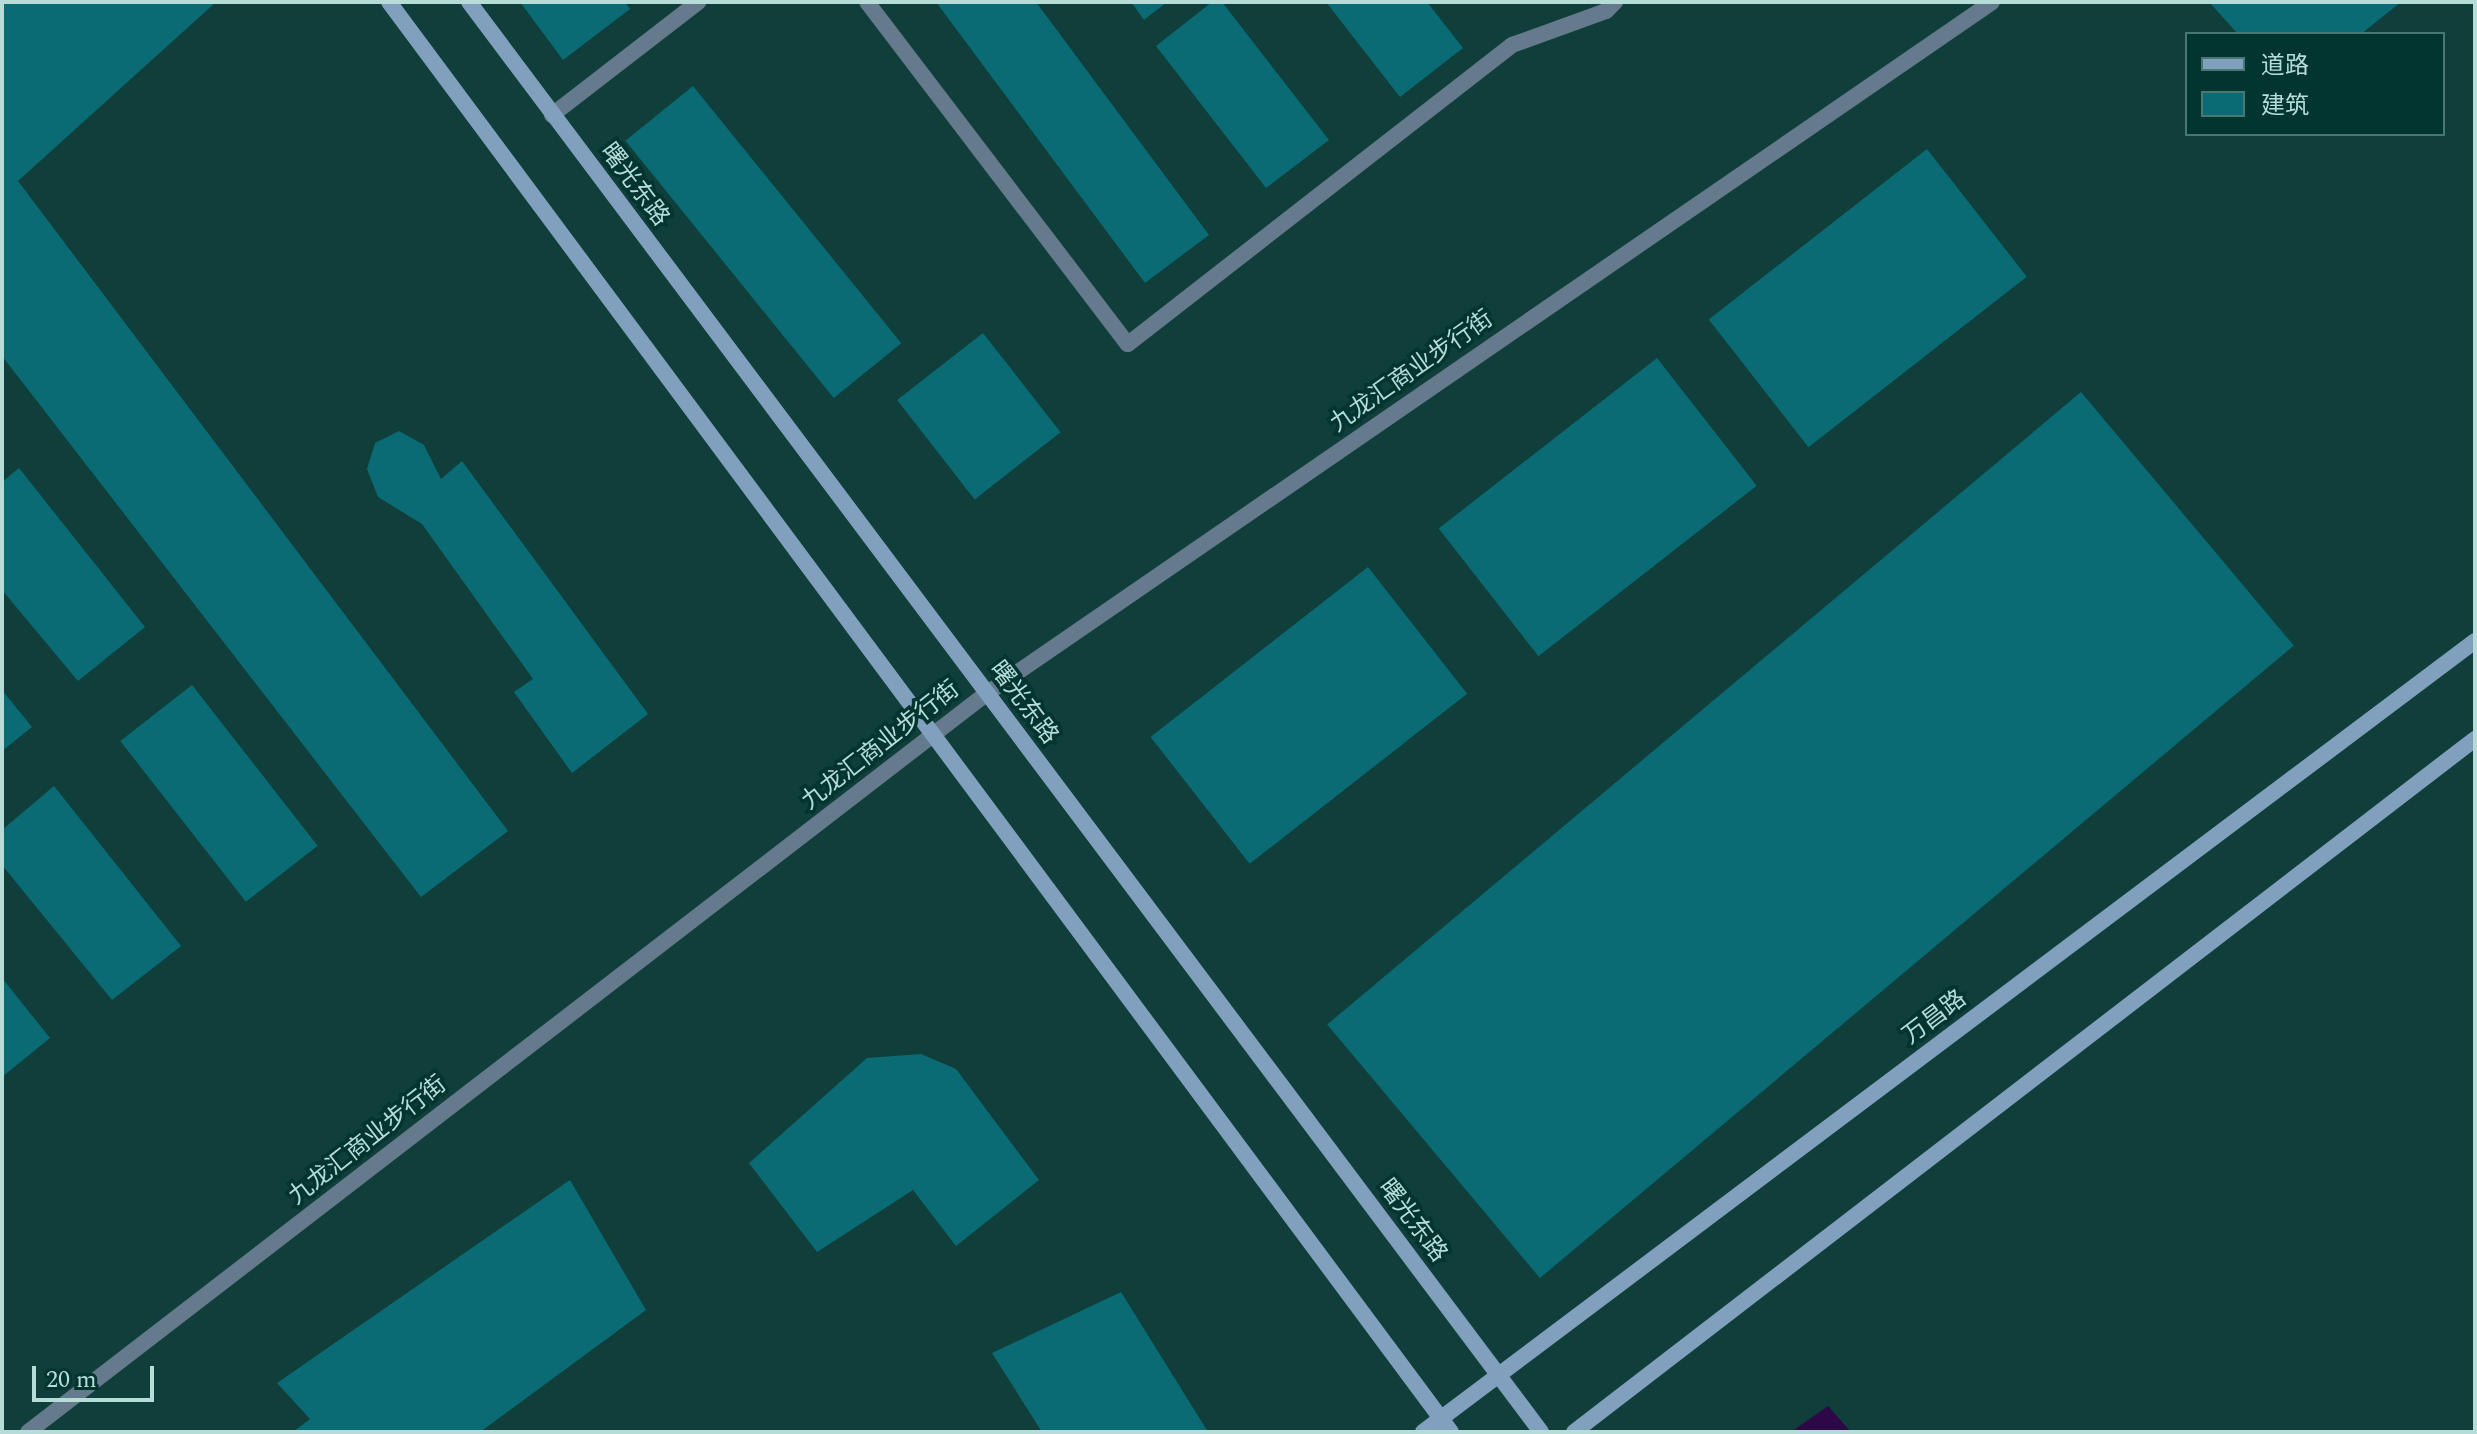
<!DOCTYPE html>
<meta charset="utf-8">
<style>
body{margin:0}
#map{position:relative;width:2477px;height:1434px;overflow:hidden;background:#103e3a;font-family:Spectral,"Noto Sans SC",serif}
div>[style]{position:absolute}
.water>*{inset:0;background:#2d0846}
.building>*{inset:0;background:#0a6b75;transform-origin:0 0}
.street>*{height:16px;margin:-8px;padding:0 8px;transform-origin:8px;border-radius:8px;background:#667a8d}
.secondary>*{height:16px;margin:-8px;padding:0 8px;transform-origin:8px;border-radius:8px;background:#80a0be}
span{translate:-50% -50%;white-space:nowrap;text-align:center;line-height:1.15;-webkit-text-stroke:7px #023430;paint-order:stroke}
.street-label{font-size:24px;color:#b5dcd7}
.frame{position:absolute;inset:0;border:4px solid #b5dcd7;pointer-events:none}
.legend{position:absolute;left:2185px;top:32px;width:260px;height:104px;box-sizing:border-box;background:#023430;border:2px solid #4a7773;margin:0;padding:10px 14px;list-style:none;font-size:24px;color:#b5dcd7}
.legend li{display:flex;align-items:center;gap:16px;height:40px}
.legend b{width:40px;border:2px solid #4a7773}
.scale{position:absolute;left:32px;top:1366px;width:122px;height:36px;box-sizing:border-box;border:4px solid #b5dcd7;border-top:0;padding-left:10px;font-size:24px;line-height:28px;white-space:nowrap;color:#b5dcd7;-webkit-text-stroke:6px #023430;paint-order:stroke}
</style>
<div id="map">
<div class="water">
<i style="clip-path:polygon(1828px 1406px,1851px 1432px,1791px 1432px)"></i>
</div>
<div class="building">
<i style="clip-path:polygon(2px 2px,216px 2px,18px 181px,508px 831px,421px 897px,2px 356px)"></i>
<i style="clip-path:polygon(520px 2px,625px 2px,630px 9px,563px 60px)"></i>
<i style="clip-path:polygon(936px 2px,1036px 2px,1209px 235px,1145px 283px)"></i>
<i style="clip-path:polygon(1131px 2px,1167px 2px,1144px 20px)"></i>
<i style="clip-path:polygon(1212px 2px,1222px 2px,1329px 140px,1266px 188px,1156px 46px)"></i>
<i style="clip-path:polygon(1326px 2px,1427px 2px,1463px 48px,1400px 97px)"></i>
<i style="clip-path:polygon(2209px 2px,2401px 2px,2361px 34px,2238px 34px)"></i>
<i style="left:693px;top:86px;width:331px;height:87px;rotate:51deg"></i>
<i style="left:1927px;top:149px;width:162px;height:277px;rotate:52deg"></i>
<i style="left:983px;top:333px;width:126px;height:109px;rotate:52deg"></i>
<i style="left:1657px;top:358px;width:162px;height:277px;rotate:52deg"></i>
<i style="left:2081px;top:392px;width:331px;height:984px;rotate:50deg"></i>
<i style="clip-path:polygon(399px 431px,424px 445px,441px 479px,462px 461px,648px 714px,572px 773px,514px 692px,533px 679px,422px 524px,378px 497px,367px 469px,375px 443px)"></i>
<i style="clip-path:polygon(19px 468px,145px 627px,78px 681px,2px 590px,2px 482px)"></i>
<i style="left:1368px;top:567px;width:161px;height:276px;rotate:52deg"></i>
<i style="left:192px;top:685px;width:204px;height:91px;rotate:52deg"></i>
<i style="clip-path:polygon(2px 690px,32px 727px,2px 751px)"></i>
<i style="clip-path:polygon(54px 786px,181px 946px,112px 1000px,2px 865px,2px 830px)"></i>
<i style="clip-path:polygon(2px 978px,50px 1038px,2px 1077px)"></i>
<i style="clip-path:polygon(921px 1054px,956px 1069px,1039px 1180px,956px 1246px,913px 1190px,817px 1252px,749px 1163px,867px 1058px)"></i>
<i style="clip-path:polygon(570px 1180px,646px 1310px,480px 1432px,293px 1432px,310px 1419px,277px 1383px)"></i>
<i style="clip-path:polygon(1121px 1292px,1208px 1432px,1042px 1432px,992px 1353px)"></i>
</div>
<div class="street">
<i style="left:867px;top:2px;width:430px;rotate:52.7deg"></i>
<i style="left:1128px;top:344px;width:487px;rotate:-37.9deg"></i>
<i style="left:1512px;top:45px;width:100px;rotate:-19.9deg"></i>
<i style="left:1606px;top:11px;width:13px;rotate:-45deg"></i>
<i style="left:552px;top:115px;width:185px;rotate:-37.7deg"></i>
<i style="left:28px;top:1432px;width:1209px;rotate:-37.61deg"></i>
<i style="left:986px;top:694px;width:1221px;rotate:-34.52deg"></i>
</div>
<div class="secondary">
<i style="left:389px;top:2px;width:1781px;rotate:53.4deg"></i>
<i style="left:469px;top:2px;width:1787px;rotate:53.14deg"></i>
<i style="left:1423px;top:1432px;width:1316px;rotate:-36.94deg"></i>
<i style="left:1574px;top:1432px;width:1137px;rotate:-37.57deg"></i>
</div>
<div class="street-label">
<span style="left:634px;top:185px;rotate:53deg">曙光东路</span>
<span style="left:1412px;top:372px;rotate:-35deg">九龙汇商业步行街</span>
<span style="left:1023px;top:703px;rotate:53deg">曙光东路</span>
<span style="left:881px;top:746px;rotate:-38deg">九龙汇商业步行街</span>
<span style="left:1935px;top:1018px;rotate:-37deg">万昌路</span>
<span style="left:368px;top:1141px;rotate:-38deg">九龙汇商业步行街</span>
<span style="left:1412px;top:1221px;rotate:53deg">曙光东路</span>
</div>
<div class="frame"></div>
<ul class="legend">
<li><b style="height:10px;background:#80a0be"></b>道路</li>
<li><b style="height:22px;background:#0a6b75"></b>建筑</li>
</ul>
<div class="scale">20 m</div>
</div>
